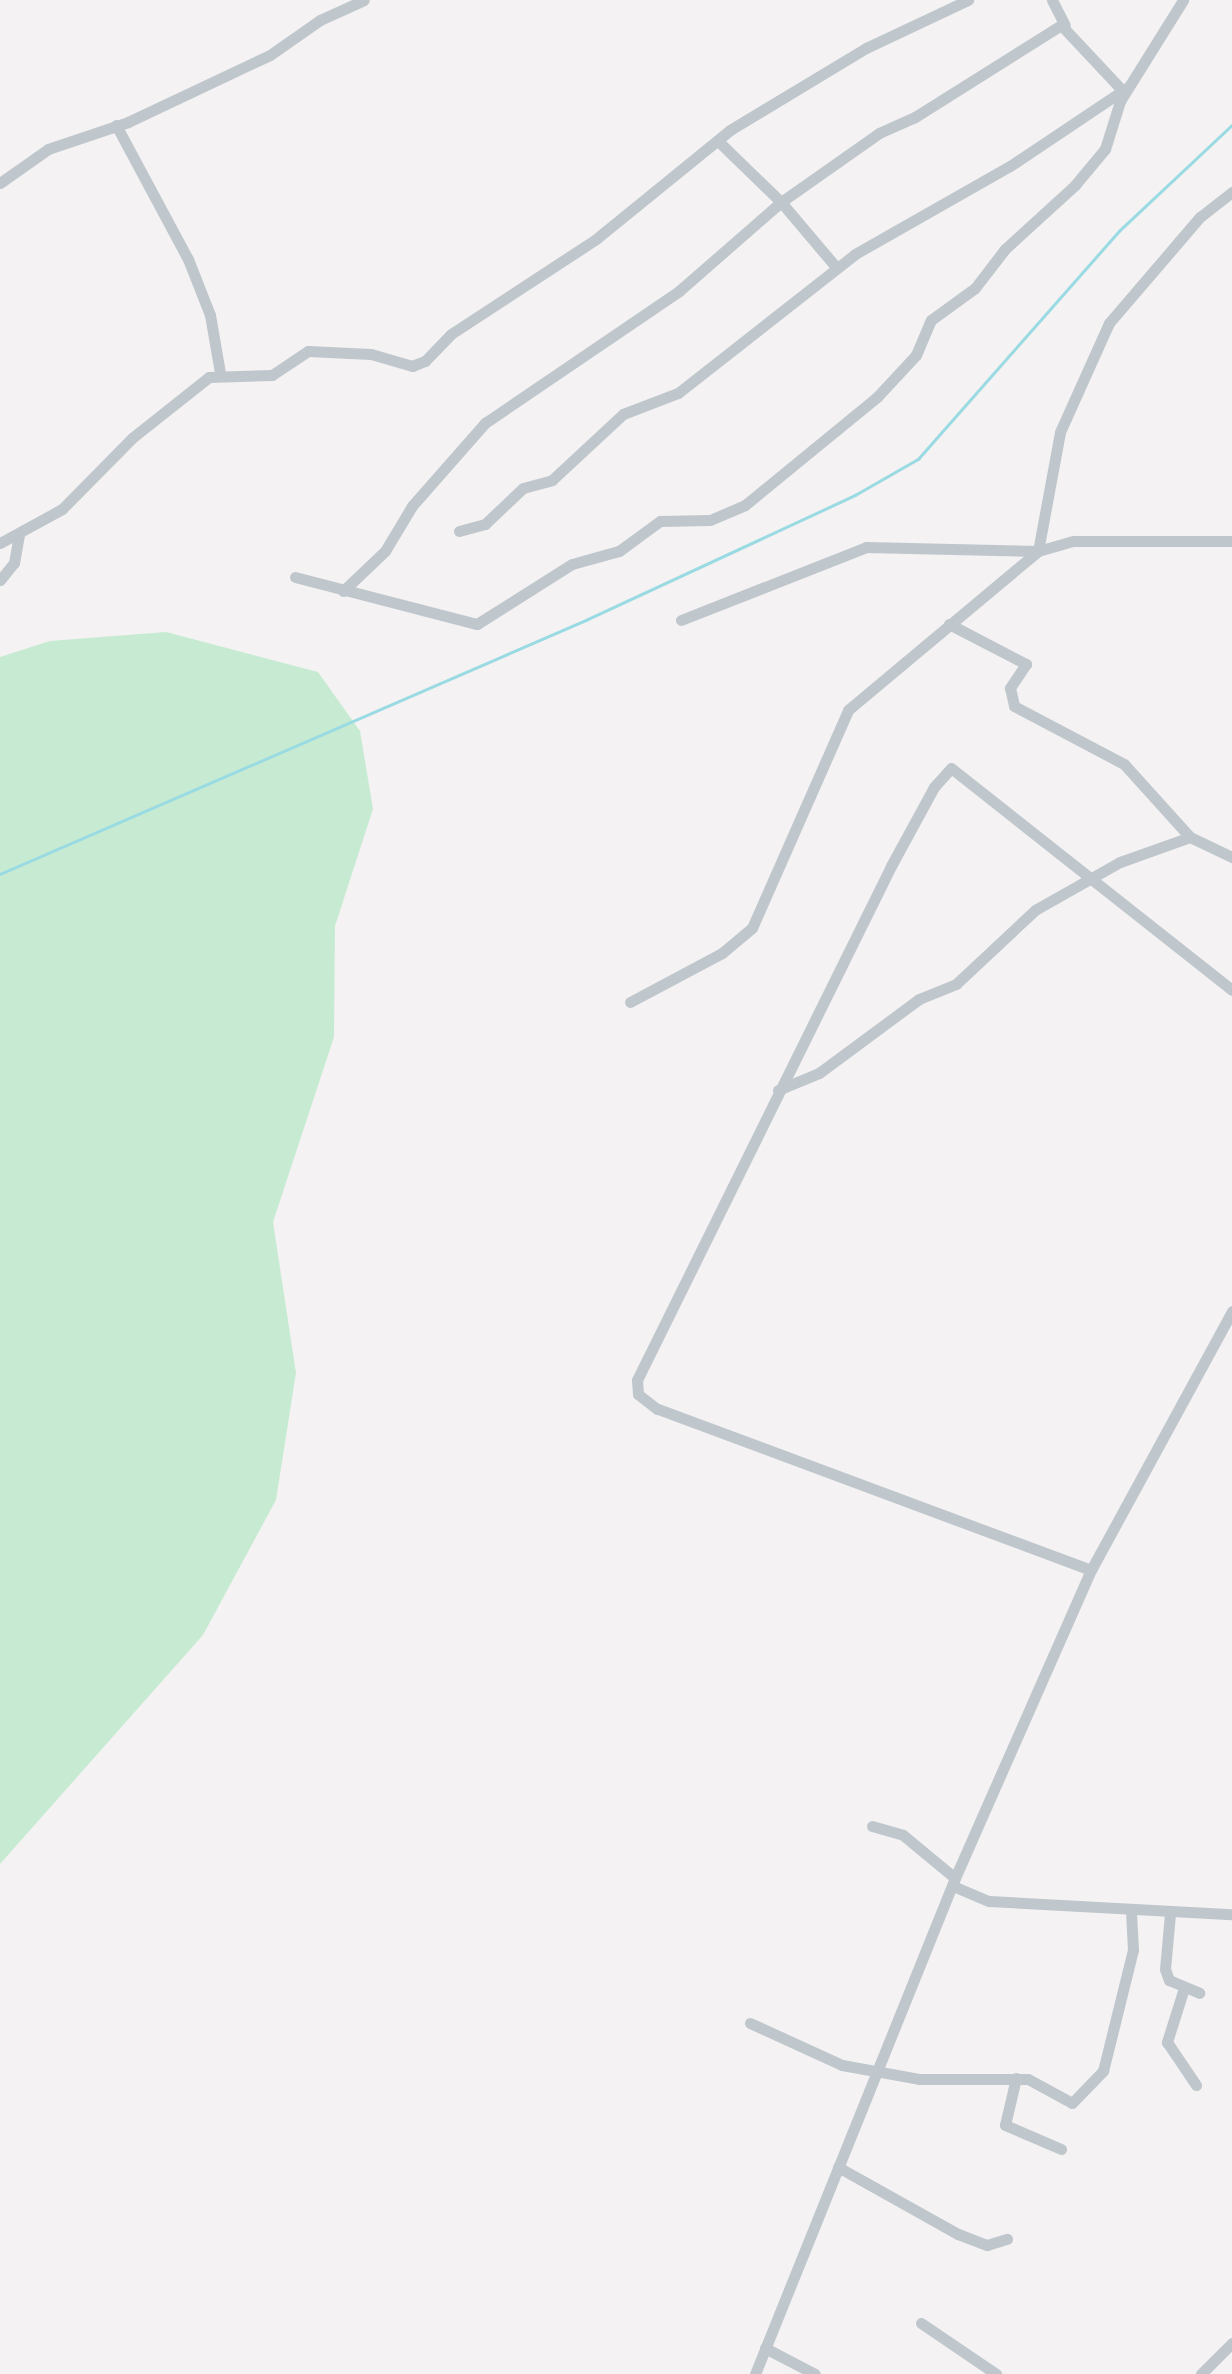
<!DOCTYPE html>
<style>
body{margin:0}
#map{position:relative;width:1232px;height:2374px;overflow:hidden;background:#f4f2f2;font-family:"DejaVu Sans",sans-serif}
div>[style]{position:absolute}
.green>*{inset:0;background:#c7ebd2}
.stream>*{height:2.5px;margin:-1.25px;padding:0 1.25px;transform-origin:1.25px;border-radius:1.25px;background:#99dae3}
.minor>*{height:11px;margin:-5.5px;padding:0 5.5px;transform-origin:5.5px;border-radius:5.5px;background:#bfc7cd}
span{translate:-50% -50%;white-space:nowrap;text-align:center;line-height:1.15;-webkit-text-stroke:9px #fff;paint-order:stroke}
</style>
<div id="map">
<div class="green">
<i style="clip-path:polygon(166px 632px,318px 672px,360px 731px,373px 809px,335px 926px,334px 1037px,273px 1222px,296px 1373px,276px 1500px,203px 1635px,0 1864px,0 657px,50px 641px)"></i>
</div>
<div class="stream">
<i style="left:0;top:874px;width:639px;rotate:-23.43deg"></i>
<i style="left:586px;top:620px;width:297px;rotate:-24.9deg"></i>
<i style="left:855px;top:495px;width:73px;rotate:-29.7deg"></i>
<i style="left:918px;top:459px;width:304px;rotate:-48.6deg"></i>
<i style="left:1119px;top:231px;width:155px;rotate:-43.2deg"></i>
</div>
<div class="minor">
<i style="left:1052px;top:0;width:28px;rotate:63deg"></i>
<i style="left:116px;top:125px;width:152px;rotate:61.8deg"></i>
<i style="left:188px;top:259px;width:60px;rotate:68.6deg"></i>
<i style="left:210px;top:315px;width:59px;rotate:80.2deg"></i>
<i style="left:718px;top:141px;width:88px;rotate:44.1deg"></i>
<i style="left:781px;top:202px;width:120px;rotate:-35.1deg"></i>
<i style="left:879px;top:133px;width:39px;rotate:-24deg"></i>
<i style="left:915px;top:117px;width:173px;rotate:-32.2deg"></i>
<i style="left:1061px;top:25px;width:88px;rotate:46.8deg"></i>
<i style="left:0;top:183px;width:59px;rotate:-35.3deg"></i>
<i style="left:48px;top:149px;width:84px;rotate:-18.6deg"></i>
<i style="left:128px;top:122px;width:157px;rotate:-25.3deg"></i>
<i style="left:270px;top:55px;width:61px;rotate:-35deg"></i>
<i style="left:320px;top:20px;width:48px;rotate:-24.4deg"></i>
<i style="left:781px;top:202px;width:85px;rotate:49.8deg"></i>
<i style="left:459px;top:531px;width:27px;rotate:-15deg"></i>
<i style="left:485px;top:524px;width:52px;rotate:-43.5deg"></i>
<i style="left:523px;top:488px;width:30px;rotate:-15deg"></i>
<i style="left:552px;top:480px;width:97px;rotate:-42.9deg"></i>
<i style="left:623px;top:414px;width:59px;rotate:-20.9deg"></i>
<i style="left:678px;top:393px;width:225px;rotate:-38.1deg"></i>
<i style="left:855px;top:254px;width:178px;rotate:-29.6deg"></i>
<i style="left:1010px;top:166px;width:142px;rotate:-33.8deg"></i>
<i style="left:0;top:543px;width:71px;rotate:-28.7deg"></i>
<i style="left:62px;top:509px;width:100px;rotate:-45.4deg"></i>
<i style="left:132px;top:438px;width:98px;rotate:-38.4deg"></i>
<i style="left:209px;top:377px;width:63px;rotate:-1.8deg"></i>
<i style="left:272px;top:375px;width:43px;rotate:-33.7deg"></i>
<i style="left:308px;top:351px;width:63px;rotate:2.7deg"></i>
<i style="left:371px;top:354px;width:43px;rotate:16.3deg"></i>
<i style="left:412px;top:366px;width:14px;rotate:-21deg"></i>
<i style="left:425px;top:361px;width:37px;rotate:-46deg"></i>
<i style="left:451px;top:334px;width:173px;rotate:-33.2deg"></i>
<i style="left:596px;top:239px;width:173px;rotate:-39.1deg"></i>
<i style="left:730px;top:130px;width:159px;rotate:-31.1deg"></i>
<i style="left:866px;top:48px;width:113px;rotate:-25.2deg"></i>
<i style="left:295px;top:577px;width:188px;rotate:14.5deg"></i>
<i style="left:477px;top:624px;width:112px;rotate:-32.3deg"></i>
<i style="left:572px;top:564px;width:49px;rotate:-15.5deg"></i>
<i style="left:619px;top:551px;width:51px;rotate:-36.2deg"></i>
<i style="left:660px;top:521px;width:50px;rotate:-1.1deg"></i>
<i style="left:710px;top:520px;width:38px;rotate:-23deg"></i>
<i style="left:745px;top:505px;width:171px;rotate:-39.3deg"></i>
<i style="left:877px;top:397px;width:57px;rotate:-47.1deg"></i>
<i style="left:916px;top:355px;width:38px;rotate:-67deg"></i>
<i style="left:931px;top:320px;width:54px;rotate:-36deg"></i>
<i style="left:975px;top:288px;width:49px;rotate:-52.4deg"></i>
<i style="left:1005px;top:249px;width:95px;rotate:-42.4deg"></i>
<i style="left:1075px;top:185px;width:47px;rotate:-50.2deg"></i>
<i style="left:1105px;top:149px;width:50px;rotate:-72.6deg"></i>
<i style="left:1120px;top:101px;width:119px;rotate:-58deg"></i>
<i style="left:0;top:580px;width:22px;rotate:-51deg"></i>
<i style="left:14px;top:563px;width:29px;rotate:-80deg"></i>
<i style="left:343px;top:591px;width:58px;rotate:-43.6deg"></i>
<i style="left:385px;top:551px;width:52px;rotate:-59deg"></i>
<i style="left:412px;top:506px;width:111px;rotate:-48.7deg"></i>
<i style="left:485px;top:423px;width:235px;rotate:-34.2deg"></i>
<i style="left:679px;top:291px;width:135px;rotate:-41.1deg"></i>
<i style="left:681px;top:620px;width:199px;rotate:-21.5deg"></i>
<i style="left:866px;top:547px;width:172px;rotate:1.3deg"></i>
<i style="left:1038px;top:551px;width:121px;rotate:-79.5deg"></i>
<i style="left:1060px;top:432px;width:120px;rotate:-65.8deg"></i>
<i style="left:1109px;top:323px;width:140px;rotate:-49.4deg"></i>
<i style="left:1200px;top:217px;width:41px;rotate:-38deg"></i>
<i style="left:949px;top:624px;width:87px;rotate:27.5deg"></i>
<i style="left:1026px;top:664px;width:29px;rotate:124deg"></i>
<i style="left:1010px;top:688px;width:18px;rotate:77deg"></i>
<i style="left:1014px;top:706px;width:124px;rotate:27.8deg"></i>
<i style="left:1124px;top:764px;width:98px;rotate:47.9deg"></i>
<i style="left:1190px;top:837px;width:47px;rotate:25.5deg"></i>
<i style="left:630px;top:1002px;width:104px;rotate:-28deg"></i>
<i style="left:722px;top:953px;width:39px;rotate:-40deg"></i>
<i style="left:752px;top:928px;width:238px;rotate:-66.2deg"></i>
<i style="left:848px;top:710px;width:248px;rotate:-39.9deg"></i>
<i style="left:1038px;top:551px;width:37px;rotate:-16deg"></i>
<i style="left:1074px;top:541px;width:158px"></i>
<i style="left:778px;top:1090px;width:44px;rotate:-22.5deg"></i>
<i style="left:819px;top:1073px;width:124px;rotate:-36.5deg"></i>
<i style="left:919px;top:999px;width:40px;rotate:-22deg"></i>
<i style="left:956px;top:984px;width:108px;rotate:-43.1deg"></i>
<i style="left:1035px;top:910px;width:98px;rotate:-29.5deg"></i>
<i style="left:1120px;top:862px;width:74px;rotate:-19.7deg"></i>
<i style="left:1091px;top:1570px;width:463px;rotate:-159.6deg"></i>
<i style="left:657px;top:1409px;width:24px;rotate:-142deg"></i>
<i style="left:638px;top:1394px;width:14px;rotate:-94deg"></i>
<i style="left:637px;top:1380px;width:573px;rotate:-63.7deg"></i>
<i style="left:891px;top:866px;width:90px;rotate:-61.4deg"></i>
<i style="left:934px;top:787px;width:25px;rotate:-48deg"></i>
<i style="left:951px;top:768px;width:358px;rotate:38.3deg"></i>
<i style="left:872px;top:1826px;width:32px;rotate:16deg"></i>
<i style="left:903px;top:1835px;width:67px;rotate:39.6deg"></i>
<i style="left:953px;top:1886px;width:39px;rotate:23deg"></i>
<i style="left:989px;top:1901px;width:243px;rotate:3.1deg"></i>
<i style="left:1170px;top:1914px;width:55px;rotate:95.2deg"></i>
<i style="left:1165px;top:1969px;width:12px;rotate:70deg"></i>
<i style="left:1169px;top:1980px;width:33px;rotate:23deg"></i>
<i style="left:1184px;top:1988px;width:57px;rotate:107.5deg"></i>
<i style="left:1167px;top:2042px;width:52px;rotate:56deg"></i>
<i style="left:750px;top:2023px;width:101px;rotate:24.5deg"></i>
<i style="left:842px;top:2065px;width:78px;rotate:10.3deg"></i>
<i style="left:919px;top:2079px;width:109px"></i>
<i style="left:1028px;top:2079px;width:50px;rotate:28.6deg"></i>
<i style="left:1072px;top:2103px;width:45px;rotate:-45.9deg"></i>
<i style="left:1103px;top:2071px;width:125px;rotate:-76.1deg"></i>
<i style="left:1133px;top:1950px;width:38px;rotate:-93deg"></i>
<i style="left:1016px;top:2078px;width:48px;rotate:103.2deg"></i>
<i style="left:1005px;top:2125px;width:61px;rotate:23.2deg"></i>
<i style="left:838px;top:2167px;width:137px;rotate:29.2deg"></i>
<i style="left:958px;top:2234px;width:31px;rotate:21deg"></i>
<i style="left:987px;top:2245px;width:21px;rotate:-17deg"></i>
<i style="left:921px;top:2323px;width:91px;rotate:34.2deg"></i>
<i style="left:765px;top:2348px;width:56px;rotate:27.5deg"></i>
<i style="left:755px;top:2374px;width:535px;rotate:-68.04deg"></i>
<i style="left:955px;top:1878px;width:337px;rotate:-66.2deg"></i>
<i style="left:1091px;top:1570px;width:295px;rotate:-61.4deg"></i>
<i style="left:1201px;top:2374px;width:44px;rotate:-45deg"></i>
</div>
</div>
